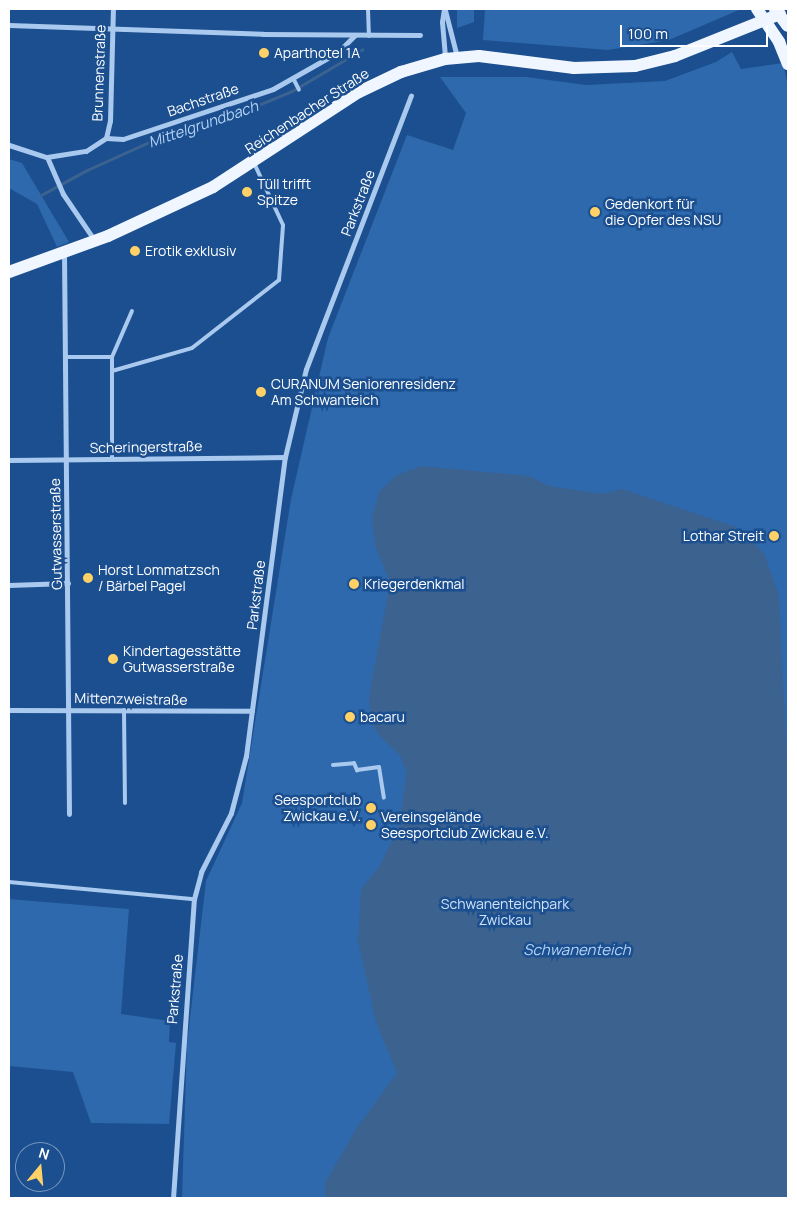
<!DOCTYPE html>
<meta charset="utf-8">
<style>
body{margin:0}
#map{position:relative;width:797px;height:1207px;overflow:hidden;background:#1b4f8f;font-family:Manrope,sans-serif}
div>[style]{position:absolute}
.green>*{inset:0;background:#2e69ad}
.water>*{inset:0;background:#3c6290}
.stream>*{height:3px;margin:-1.5px;padding:0 1.5px;transform-origin:1.5px;border-radius:1.5px;background:#3c6290}
.service>*{height:4px;margin:-2px;padding:0 2px;transform-origin:2px;border-radius:2px;background:#a9c9ee}
.minor>*{height:5px;margin:-2.5px;padding:0 2.5px;transform-origin:2.5px;border-radius:2.5px;background:#a9c9ee}
.primary>*{height:12px;margin:-6px;padding:0 6px;transform-origin:6px;border-radius:6px;background:#f0f6ff}
.dots>*{width:14px;height:14px;translate:-50% -50%;box-sizing:border-box;border:2px solid #1b4f8f;border-radius:50%}
span{translate:-50% -50%;white-space:nowrap;text-align:center;line-height:1.15;-webkit-text-stroke:5px #1b4f8f;paint-order:stroke}
.poi-label{font-size:14px;color:#fff}
.left{translate:0 -50%;text-align:left}
.right{translate:-100% -50%;text-align:right}
.street-label{font-size:14px;color:#fff}
.park-label{font-size:14px;color:#cfe3fa}
.water-label{font-size:15px;color:#b5d3f5;font-style:italic}
.frame{position:absolute;inset:0;border:10px solid #fff;pointer-events:none}
.north{position:absolute;left:15px;top:1142px;width:50px;height:50px;box-sizing:border-box;background:#1b4f8f;border:1px solid #7695bc;border-radius:50%;rotate:17deg;font-size:14px;font-weight:700;line-height:20px;text-align:center;color:#fff}
.north::after{content:'';display:block;margin:auto;width:18px;height:22px;background:#ffd166;clip-path:polygon(50% 0,100% 100%,50% 72%,0 100%)}
.scale{position:absolute;left:620px;top:25px;width:148px;height:22px;box-sizing:border-box;border:2px solid #fff;border-top:0;padding-left:6px;font-size:15px;line-height:18px;white-space:nowrap;color:#fff;-webkit-text-stroke:4px #1b4f8f;paint-order:stroke}
</style>
<div id="map">
<div class="green">
<i style="clip-path:polygon(457px 9px,474px 9px,474px 22px,457px 28px)"></i>
<i style="clip-path:polygon(485px 9px,741px 9px,669px 40px,608px 50px,483px 40px)"></i>
<i style="clip-path:polygon(732px 52px,741px 69px,783px 63px,788px 86px,788px 1198px,182px 1198px,187px 1044px,206px 881px,242px 803px,291px 499px,328px 338px,407px 135px,453px 150px,466px 113px,440px 77px,526px 77px,586px 85px,665px 81px,716px 62px)"></i>
<i style="clip-path:polygon(9px 159px,22px 163px,69px 242px,57px 247px,37px 204px,9px 188px)"></i>
<i style="clip-path:polygon(9px 899px,129px 909px,121px 1014px,170px 1021px,169px 1042px,176px 1043px,169px 1124px,91px 1123px,73px 1072px,9px 1066px)"></i>
</div>
<div class="water">
<i style="clip-path:polygon(421px 466px,529px 476px,549px 486px,603px 494px,622px 489px,736px 527px,764px 553px,779px 595px,788px 787px,788px 1198px,325px 1198px,325px 1183px,356px 1129px,397px 1073px,376px 1022px,358px 941px,361px 889px,379px 867px,399px 826px,407px 773px,400px 755px,379px 735px,371px 721px,369px 697px,390px 583px,375px 545px,372px 518px,379px 492px,397px 475px)"></i>
</div>
<div class="stream">
<i style="left:41px;top:195px;width:52px;rotate:-28.5deg"></i>
<i style="left:87px;top:170px;width:80px;rotate:-24.3deg"></i>
<i style="left:160px;top:137px;width:90px;rotate:-17.4deg"></i>
<i style="left:246px;top:110px;width:50px;rotate:-22.4deg"></i>
<i style="left:292px;top:91px;width:82px;rotate:-30.6deg"></i>
</div>
<div class="service">
<i style="left:368px;top:9px;width:27px;rotate:88deg"></i>
<i style="left:293px;top:78px;width:13px;rotate:63deg"></i>
<i style="left:67px;top:357px;width:45px"></i>
<i style="left:112px;top:371px;width:83px;rotate:-16deg"></i>
<i style="left:192px;top:348px;width:110px;rotate:-38deg"></i>
<i style="left:279px;top:280px;width:55px;rotate:-85.8deg"></i>
<i style="left:283px;top:225px;width:68px;rotate:-115.1deg"></i>
<i style="left:112px;top:458px;width:101px;rotate:-90deg"></i>
<i style="left:112px;top:357px;width:50px;rotate:-66.5deg"></i>
<i style="left:124px;top:710px;width:93px;rotate:89.4deg"></i>
<i style="left:333px;top:765px;width:21px;rotate:-5deg"></i>
<i style="left:354px;top:763px;width:8px;rotate:67deg"></i>
<i style="left:357px;top:770px;width:22px;rotate:-8deg"></i>
<i style="left:379px;top:767px;width:31px;rotate:81deg"></i>
<i style="left:9px;top:882px;width:186px;rotate:5.3deg"></i>
</div>
<div class="minor">
<i style="left:444px;top:9px;width:13px;rotate:99deg"></i>
<i style="left:442px;top:22px;width:36px;rotate:85deg"></i>
<i style="left:445px;top:10px;width:49px;rotate:75.7deg"></i>
<i style="left:9px;top:25px;width:254px;rotate:2deg"></i>
<i style="left:263px;top:34px;width:157px;rotate:0.4deg"></i>
<i style="left:106px;top:138px;width:17px;rotate:-77deg"></i>
<i style="left:110px;top:121px;width:112px;rotate:-88.5deg"></i>
<i style="left:9px;top:145px;width:40px;rotate:18deg"></i>
<i style="left:47px;top:157px;width:39px;rotate:-9deg"></i>
<i style="left:86px;top:151px;width:24px;rotate:-33deg"></i>
<i style="left:106px;top:138px;width:17px;rotate:3deg"></i>
<i style="left:123px;top:139px;width:158px;rotate:-18.4deg"></i>
<i style="left:273px;top:89px;width:75px;rotate:-29.6deg"></i>
<i style="left:338px;top:52px;width:24px;rotate:-45deg"></i>
<i style="left:47px;top:157px;width:40px;rotate:66.6deg"></i>
<i style="left:63px;top:194px;width:57px;rotate:55.8deg"></i>
<i style="left:64px;top:253px;width:561px;rotate:89.49deg"></i>
<i style="left:9px;top:460px;width:276px;rotate:-0.6deg"></i>
<i style="left:9px;top:585px;width:59px;rotate:-1.9deg"></i>
<i style="left:9px;top:710px;width:243px;rotate:0.2deg"></i>
<i style="left:173px;top:1198px;width:300px;rotate:-86deg"></i>
<i style="left:194px;top:899px;width:28px;rotate:-75deg"></i>
<i style="left:201px;top:872px;width:66px;rotate:-63deg"></i>
<i style="left:231px;top:813px;width:59px;rotate:-75.3deg"></i>
<i style="left:246px;top:756px;width:302px;rotate:-82.6deg"></i>
<i style="left:285px;top:457px;width:90px;rotate:-76.6deg"></i>
<i style="left:306px;top:369px;width:293px;rotate:-69deg"></i>
</div>
<div class="primary">
<i style="left:757px;top:9px;width:40px;rotate:56deg"></i>
<i style="left:779px;top:42px;width:24px;rotate:68deg"></i>
<i style="left:775px;top:9px;width:21px;rotate:53deg"></i>
<i style="left:9px;top:272px;width:105px;rotate:-20deg"></i>
<i style="left:108px;top:236px;width:116px;rotate:-25deg"></i>
<i style="left:213px;top:187px;width:174px;rotate:-33.1deg"></i>
<i style="left:359px;top:92px;width:47px;rotate:-25.5deg"></i>
<i style="left:401px;top:72px;width:46px;rotate:-16.5deg"></i>
<i style="left:445px;top:59px;width:34px;rotate:-5deg"></i>
<i style="left:479px;top:56px;width:96px;rotate:7.2deg"></i>
<i style="left:574px;top:68px;width:61px;rotate:-1.9deg"></i>
<i style="left:635px;top:66px;width:41px;rotate:-14deg"></i>
<i style="left:675px;top:56px;width:113px;rotate:-21.8deg"></i>
</div>
<div class="dots">
<i style="left:264px;top:53px;background:#ffd166"></i>
<i style="left:247px;top:192px;background:#ffd166"></i>
<i style="left:595px;top:212px;background:#ffd166"></i>
<i style="left:135px;top:251px;background:#ffd166"></i>
<i style="left:261px;top:392px;background:#ffd166"></i>
<i style="left:774px;top:536px;background:#ffd166"></i>
<i style="left:88px;top:578px;background:#ffd166"></i>
<i style="left:354px;top:584px;background:#ffd166"></i>
<i style="left:113px;top:659px;background:#ffd166"></i>
<i style="left:350px;top:717px;background:#ffd166"></i>
<i style="left:371px;top:808px;background:#ffd166"></i>
<i style="left:371px;top:825px;background:#ffd166"></i>
</div>
<div class="poi-label">
<span class="left" style="left:274px;top:53px">Aparthotel 1A</span>
<span class="left" style="left:257px;top:192px">Tüll trifft<br>Spitze</span>
<span class="left" style="left:605px;top:212px">Gedenkort für<br>die Opfer des NSU</span>
<span class="left" style="left:145px;top:251px">Erotik exklusiv</span>
<span class="left" style="left:271px;top:392px">CURANUM Seniorenresidenz<br>Am Schwanteich</span>
<span class="right" style="left:764px;top:536px">Lothar Streit</span>
<span class="left" style="left:98px;top:578px">Horst Lommatzsch<br>/ Bärbel Pagel</span>
<span class="left" style="left:364px;top:584px">Kriegerdenkmal</span>
<span class="left" style="left:123px;top:659px">Kindertagesstätte<br>Gutwasserstraße</span>
<span class="left" style="left:360px;top:717px">bacaru</span>
<span class="right" style="left:361px;top:808px">Seesportclub<br>Zwickau e.V.</span>
<span class="left" style="left:381px;top:825px">Vereinsgelände<br>Seesportclub Zwickau e.V.</span>
</div>
<div class="street-label">
<span style="left:99px;top:73px;rotate:-88deg">Brunnenstraße</span>
<span style="left:203px;top:100px;rotate:-19deg">Bachstraße</span>
<span style="left:307px;top:111px;rotate:-33deg">Reichenbacher Straße</span>
<span style="left:358px;top:203px;rotate:-69deg">Parkstraße</span>
<span style="left:146px;top:447px;rotate:-1deg">Scheringerstraße</span>
<span style="left:56px;top:534px;rotate:-91deg">Gutwasserstraße</span>
<span style="left:256px;top:595px;rotate:-83deg">Parkstraße</span>
<span style="left:131px;top:699px;rotate:1deg">Mittenzweistraße</span>
<span style="left:175px;top:989px;rotate:-85deg">Parkstraße</span>
</div>
<div class="park-label">
<span style="left:505px;top:912px">Schwanenteichpark<br>Zwickau</span>
</div>
<div class="water-label">
<span style="left:203px;top:124px;rotate:-19deg">Mittelgrundbach</span>
<span style="left:577px;top:950px">Schwanenteich</span>
</div>
<div class="frame"></div>
<div class="north">N</div>
<div class="scale">100 m</div>
</div>
